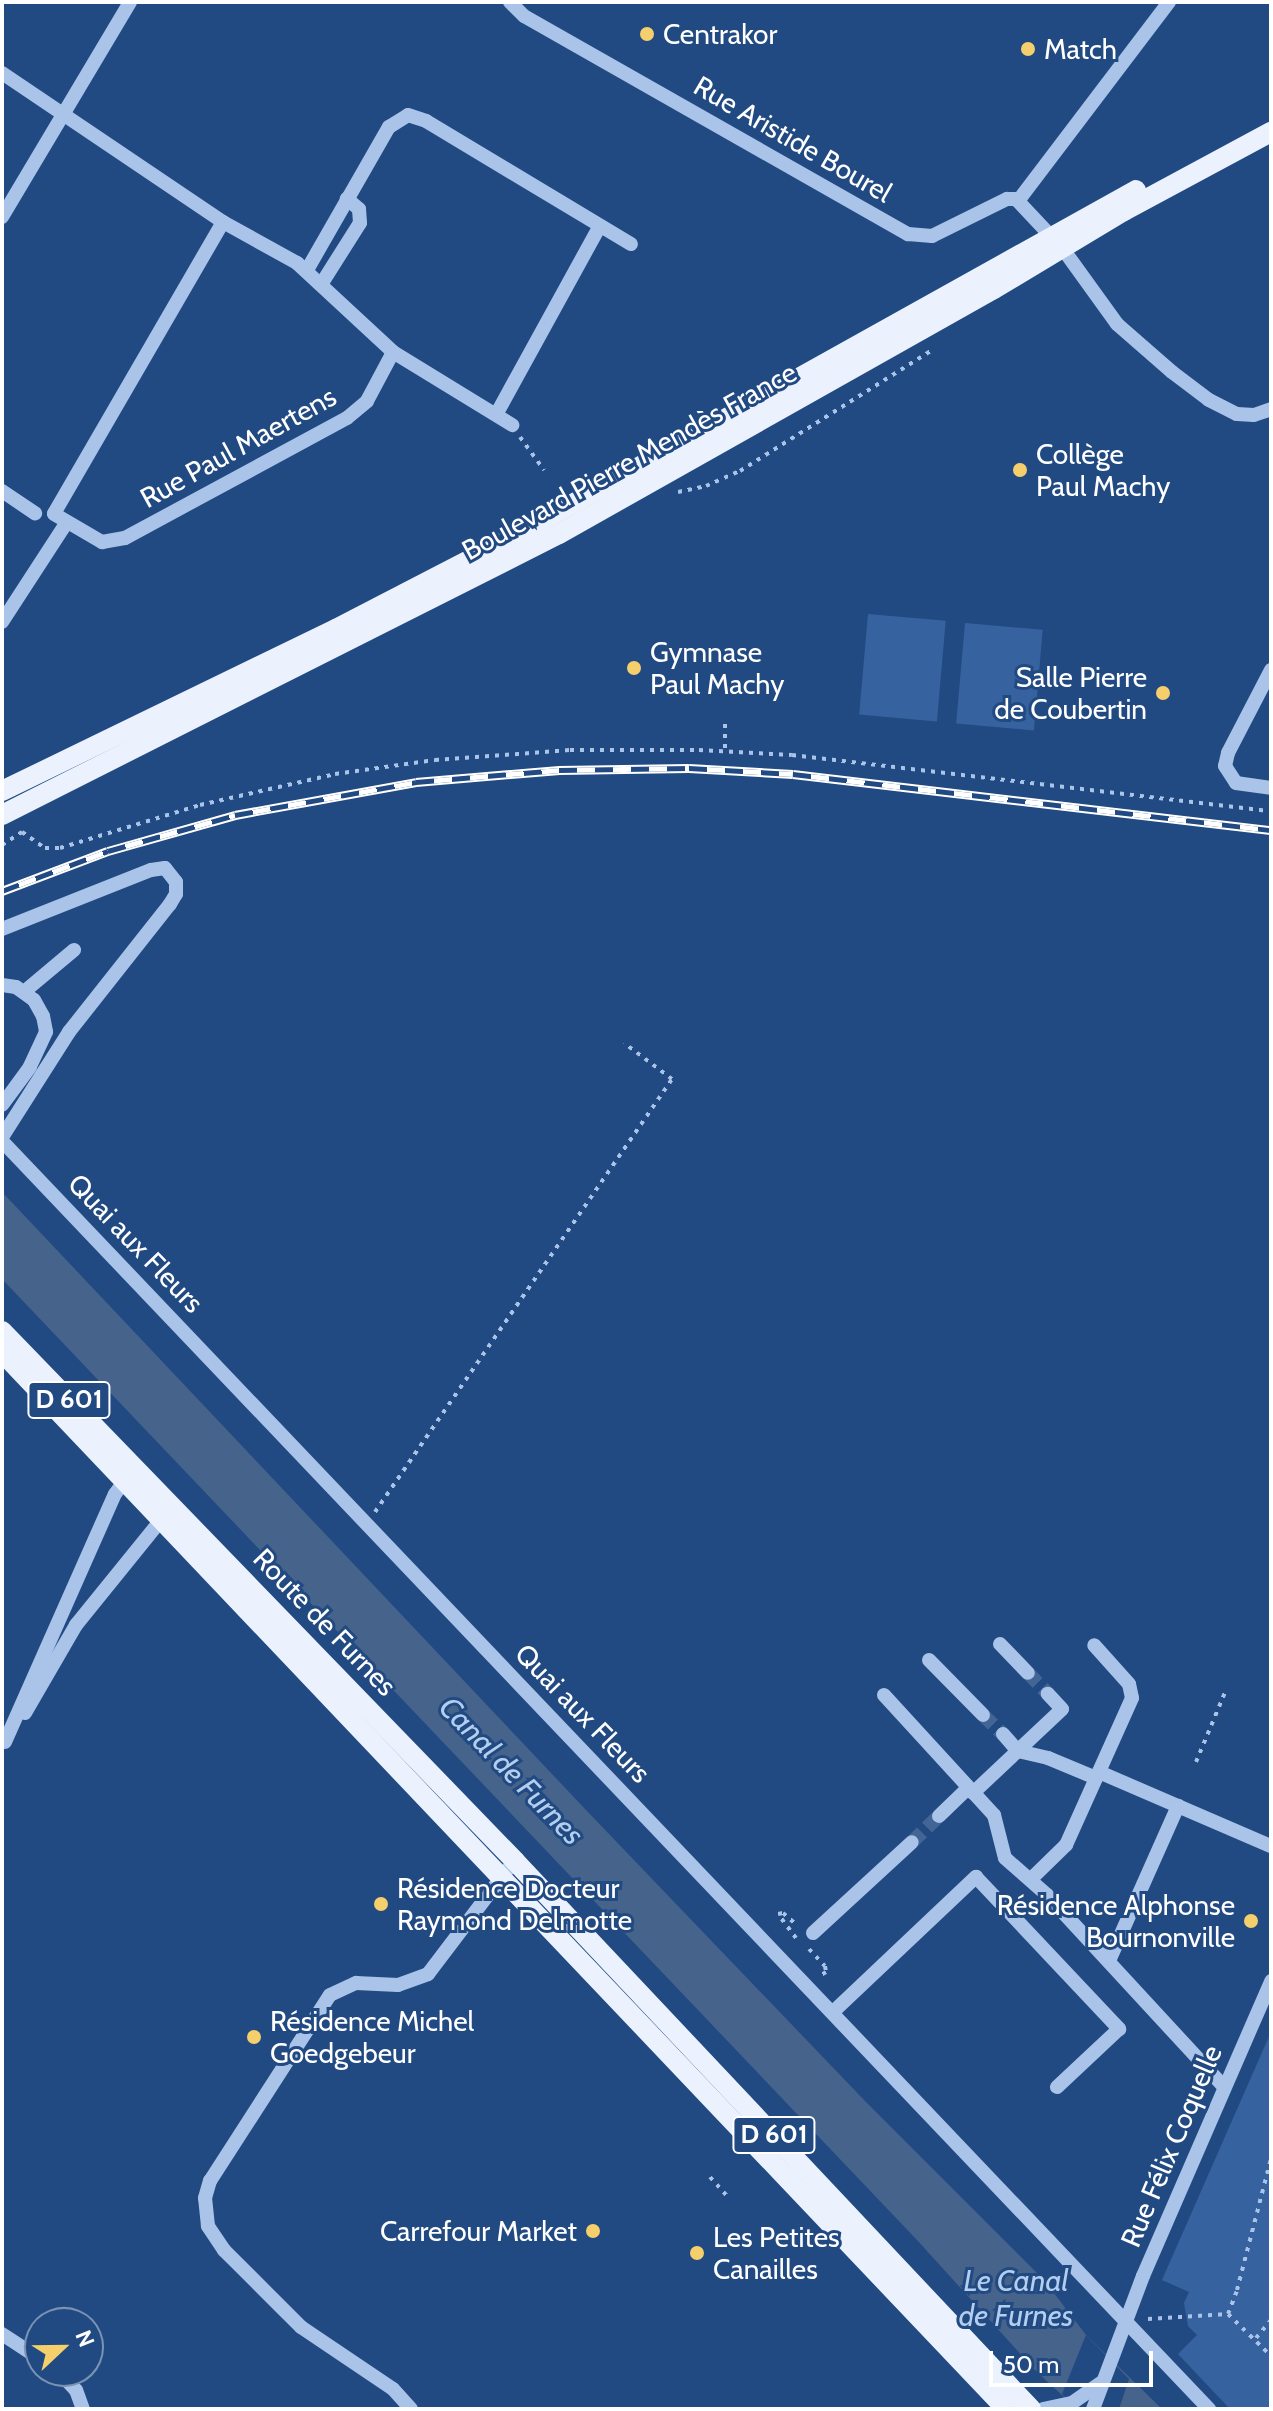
<!DOCTYPE html>
<meta charset="utf-8">
<style>
body{margin:0}
#map{position:relative;width:1273px;height:2411px;overflow:hidden;background:#224a82;font-family:Cabin,sans-serif}
div>[style]{position:absolute}
.green>*{inset:0;background:#3663a0;transform-origin:0 0}
.water>*{inset:0;background:#46638c}
.pier>*{inset:0;background:#224a82}
.minor-tunnel>*{height:14px;margin-top:-7px;transform-origin:0;background:repeating-linear-gradient(90deg,#436595 0 14px,transparent 0 21px)}
.path>*{height:4px;margin-top:-2px;transform-origin:0;background:repeating-linear-gradient(90deg,#a9c4e8 0 4px,transparent 0 10px)}
.minor>*{height:14px;margin:-7px;padding:0 7px;transform-origin:7px;border-radius:7px;background:#a9c4e8}
.major>*{height:20px;margin:-10px;padding:0 10px;transform-origin:10px;border-radius:10px;background:#ebf2fe}
.rail>*{height:9px;margin-top:-4.5px;transform-origin:0;background:repeating-linear-gradient(90deg,#224a82 0 18px,#fff 0 36px);box-sizing:border-box;border-block:2px solid #fff}
.dots>*{width:22px;height:22px;translate:-50% -50%;box-sizing:border-box;border:4px solid #224a82;border-radius:50%}
span{translate:-50% -50%;white-space:nowrap;text-align:center;line-height:1.15;-webkit-text-stroke:6px #224a82;paint-order:stroke}
.shield-label span{padding:2px 6px;background:#224a82;border:2px solid;border-radius:6px;-webkit-text-stroke-width:0}
.shield-label{font-size:26px;color:#fff;font-weight:700}
.poi-label{font-size:28px;color:#fff}
.left{translate:0 -50%;text-align:left}
.right{translate:-100% -50%;text-align:right}
.street-label{font-size:28px;color:#fff}
.water-label{font-size:30px;color:#b4ceef;font-style:italic}
.frame{position:absolute;inset:0;border:4px solid #fff;pointer-events:none}
.north{position:absolute;left:24px;top:2307px;width:80px;height:80px;box-sizing:border-box;background:#224a82;border:2px solid #7a92b4;border-radius:50%;rotate:68deg;font-size:22px;font-weight:700;line-height:32px;text-align:center;color:#fff}
.north::after{content:'';display:block;margin:auto;width:28px;height:36px;background:#f4cf6b;clip-path:polygon(50% 0,100% 100%,50% 72%,0 100%)}
.scale{position:absolute;left:989px;top:2351px;width:164px;height:36px;box-sizing:border-box;border:4px solid #fff;border-top:0;padding-left:10px;font-size:24px;line-height:28px;white-space:nowrap;color:#fff;-webkit-text-stroke:6px #224a82;paint-order:stroke}
</style>
<div id="map">
<div class="green">
<i style="left:868px;top:614px;width:78px;height:101px;rotate:5deg"></i>
<i style="left:965px;top:623px;width:78px;height:101px;rotate:5deg"></i>
<i style="clip-path:polygon(1271px 2032px,1271px 2409px,1230px 2409px,1178px 2354px,1197px 2335px,1188px 2326px,1184px 2303px,1189px 2292px,1162px 2280px)"></i>
</div>
<div class="water">
<i style="clip-path:polygon(2px 1192px,586px 1810px,865px 2101px,1044px 2280px,1086px 2335px,1162px 2409px,1077px 2409px,1035px 2370px,917px 2240px,2px 1279px)"></i>
</div>
<div class="pier">
<i style="clip-path:polygon(1086px 2335px,1129px 2379px,1119px 2409px,1077px 2409px,1062px 2394px)"></i>
</div>
<div class="minor-tunnel">
<i style="left:1028px;top:1673px;width:29px;rotate:46deg"></i>
<i style="left:983px;top:1715px;width:28px;rotate:44deg"></i>
<i style="left:912px;top:1842px;width:37px;rotate:-44deg"></i>
</div>
<div class="path">
<i style="left:520px;top:437px;width:41px;rotate:54deg"></i>
<i style="left:678px;top:492px;width:29px;rotate:-12deg"></i>
<i style="left:706px;top:486px;width:37px;rotate:-24deg"></i>
<i style="left:740px;top:471px;width:229px;rotate:-32.2deg"></i>
<i style="left:725px;top:724px;width:27px;rotate:90deg"></i>
<i style="left:2px;top:845px;width:24px;rotate:-33deg"></i>
<i style="left:22px;top:832px;width:28px;rotate:35deg"></i>
<i style="left:45px;top:848px;width:15px"></i>
<i style="left:60px;top:848px;width:146px;rotate:-17.1deg"></i>
<i style="left:200px;top:805px;width:139px;rotate:-12.9deg"></i>
<i style="left:335px;top:774px;width:101px;rotate:-8deg"></i>
<i style="left:435px;top:760px;width:135px;rotate:-4.2deg"></i>
<i style="left:570px;top:750px;width:129px"></i>
<i style="left:699px;top:750px;width:93px;rotate:3.1deg"></i>
<i style="left:792px;top:755px;width:482px;rotate:6.7deg"></i>
<i style="left:375px;top:1512px;width:525px;rotate:-55.55deg"></i>
<i style="left:672px;top:1079px;width:60px;rotate:-143.1deg"></i>
<i style="left:1196px;top:1762px;width:78px;rotate:-67.4deg"></i>
<i style="left:796px;top:1938px;width:30px;rotate:-127deg"></i>
<i style="left:778px;top:1914px;width:5px;rotate:-11deg"></i>
<i style="left:783px;top:1913px;width:20px;rotate:41deg"></i>
<i style="left:809px;top:1949px;width:23px;rotate:47deg"></i>
<i style="left:825px;top:1966px;width:6px;rotate:81deg"></i>
<i style="left:826px;top:1972px;width:6px;rotate:149deg"></i>
<i style="left:710px;top:2177px;width:27px;rotate:48deg"></i>
<i style="left:1228px;top:2314px;width:60px;rotate:44.3deg"></i>
<i style="left:1148px;top:2319px;width:80px;rotate:-3.6deg"></i>
<i style="left:1228px;top:2314px;width:26px;rotate:-69deg"></i>
<i style="left:1237px;top:2290px;width:135px;rotate:-75.5deg"></i>
<i style="left:1256px;top:2338px;width:23px;rotate:-50deg"></i>
</div>
<div class="minor">
<i style="left:510px;top:2px;width:20px;rotate:45deg"></i>
<i style="left:524px;top:16px;width:442px;rotate:29.6deg"></i>
<i style="left:908px;top:234px;width:24px;rotate:5deg"></i>
<i style="left:932px;top:236px;width:84px;rotate:-26.3deg"></i>
<i style="left:1007px;top:199px;width:9px"></i>
<i style="left:1016px;top:199px;width:69px;rotate:46.8deg"></i>
<i style="left:1063px;top:249px;width:92px;rotate:54.2deg"></i>
<i style="left:1117px;top:324px;width:73px;rotate:41.1deg"></i>
<i style="left:1172px;top:372px;width:46px;rotate:37.1deg"></i>
<i style="left:1209px;top:400px;width:31px;rotate:27deg"></i>
<i style="left:1237px;top:414px;width:17px;rotate:3deg"></i>
<i style="left:1254px;top:415px;width:18px;rotate:-19deg"></i>
<i style="left:2px;top:73px;width:267px;rotate:34deg"></i>
<i style="left:223px;top:222px;width:85px;rotate:29deg"></i>
<i style="left:297px;top:263px;width:131px;rotate:42.8deg"></i>
<i style="left:393px;top:352px;width:140px;rotate:31.5deg"></i>
<i style="left:1018px;top:201px;width:250px;rotate:-52.8deg"></i>
<i style="left:2px;top:217px;width:250px;rotate:-59.2deg"></i>
<i style="left:223px;top:222px;width:337px;rotate:120.1deg"></i>
<i style="left:54px;top:514px;width:56px;rotate:30.3deg"></i>
<i style="left:102px;top:542px;width:23px;rotate:-10deg"></i>
<i style="left:125px;top:538px;width:252px;rotate:-28.4deg"></i>
<i style="left:347px;top:418px;width:26px;rotate:-40deg"></i>
<i style="left:367px;top:401px;width:55px;rotate:-62deg"></i>
<i style="left:307px;top:270px;width:165px;rotate:-60.2deg"></i>
<i style="left:389px;top:127px;width:22px;rotate:-32deg"></i>
<i style="left:408px;top:115px;width:19px;rotate:18deg"></i>
<i style="left:426px;top:121px;width:239px;rotate:31deg"></i>
<i style="left:322px;top:283px;width:71px;rotate:-57.7deg"></i>
<i style="left:360px;top:223px;width:14px;rotate:-94deg"></i>
<i style="left:359px;top:209px;width:16px;rotate:-140deg"></i>
<i style="left:497px;top:413px;width:213px;rotate:-61.2deg"></i>
<i style="left:2px;top:491px;width:40px;rotate:34deg"></i>
<i style="left:2px;top:622px;width:119px;rotate:-57deg"></i>
<i style="left:1271px;top:670px;width:93px;rotate:117.4deg"></i>
<i style="left:1228px;top:753px;width:13px;rotate:103deg"></i>
<i style="left:1225px;top:766px;width:20px;rotate:57deg"></i>
<i style="left:1236px;top:783px;width:35px;rotate:8deg"></i>
<i style="left:2px;top:929px;width:160px;rotate:-21.6deg"></i>
<i style="left:151px;top:870px;width:14px;rotate:-8deg"></i>
<i style="left:165px;top:868px;width:18px;rotate:52deg"></i>
<i style="left:176px;top:882px;width:12px;rotate:90deg"></i>
<i style="left:176px;top:894px;width:12px;rotate:121deg"></i>
<i style="left:170px;top:904px;width:163px;rotate:128.3deg"></i>
<i style="left:69px;top:1032px;width:125px;rotate:122.5deg"></i>
<i style="left:2px;top:985px;width:14px;rotate:8deg"></i>
<i style="left:16px;top:987px;width:22px;rotate:36deg"></i>
<i style="left:34px;top:1000px;width:18px;rotate:61deg"></i>
<i style="left:43px;top:1016px;width:16px;rotate:79deg"></i>
<i style="left:46px;top:1032px;width:38px;rotate:115deg"></i>
<i style="left:30px;top:1067px;width:47px;rotate:126.4deg"></i>
<i style="left:25px;top:991px;width:64px;rotate:-39.9deg"></i>
<i style="left:2px;top:1141px;width:1751px;rotate:46.41deg"></i>
<i style="left:1000px;top:1644px;width:40px;rotate:46deg"></i>
<i style="left:929px;top:1660px;width:77px;rotate:45.5deg"></i>
<i style="left:884px;top:1695px;width:163px;rotate:47.5deg"></i>
<i style="left:994px;top:1815px;width:44px;rotate:75.7deg"></i>
<i style="left:1005px;top:1858px;width:56px;rotate:41.4deg"></i>
<i style="left:1047px;top:1895px;width:261px;rotate:47.3deg"></i>
<i style="left:25px;top:1713px;width:102px;rotate:-59.9deg"></i>
<i style="left:76px;top:1625px;width:141px;rotate:-51deg"></i>
<i style="left:1003px;top:1734px;width:23px;rotate:49deg"></i>
<i style="left:1018px;top:1751px;width:31px;rotate:13deg"></i>
<i style="left:1048px;top:1758px;width:52px;rotate:22.6deg"></i>
<i style="left:5px;top:1742px;width:271px;rotate:-66.1deg"></i>
<i style="left:115px;top:1494px;width:24px;rotate:-54deg"></i>
<i style="left:1099px;top:1772px;width:187px;rotate:23.3deg"></i>
<i style="left:973px;top:1793px;width:122px;rotate:-43.3deg"></i>
<i style="left:1062px;top:1709px;width:21px;rotate:-133deg"></i>
<i style="left:939px;top:1816px;width:40px;rotate:-44deg"></i>
<i style="left:1031px;top:1879px;width:49px;rotate:-44.2deg"></i>
<i style="left:1066px;top:1845px;width:161px;rotate:-65.8deg"></i>
<i style="left:1132px;top:1698px;width:14px;rotate:-102deg"></i>
<i style="left:1129px;top:1684px;width:52px;rotate:-131.9deg"></i>
<i style="left:813px;top:1933px;width:134px;rotate:-42.6deg"></i>
<i style="left:1109px;top:1961px;width:170px;rotate:-66deg"></i>
<i style="left:833px;top:2012px;width:197px;rotate:-43.4deg"></i>
<i style="left:976px;top:1877px;width:209px;rotate:46.7deg"></i>
<i style="left:1119px;top:2029px;width:85px;rotate:136.9deg"></i>
<i style="left:2px;top:2334px;width:45px;rotate:33.3deg"></i>
<i style="left:58px;top:2371px;width:26px;rotate:47deg"></i>
<i style="left:76px;top:2390px;width:20px;rotate:70deg"></i>
<i style="left:411px;top:2409px;width:27px;rotate:-132deg"></i>
<i style="left:393px;top:2389px;width:111px;rotate:-146deg"></i>
<i style="left:301px;top:2327px;width:109px;rotate:-135deg"></i>
<i style="left:224px;top:2250px;width:29px;rotate:-124deg"></i>
<i style="left:208px;top:2226px;width:28px;rotate:-96deg"></i>
<i style="left:205px;top:2198px;width:18px;rotate:-74deg"></i>
<i style="left:210px;top:2181px;width:221px;rotate:-57.2deg"></i>
<i style="left:330px;top:1995px;width:29px;rotate:-25deg"></i>
<i style="left:356px;top:1983px;width:42px;rotate:2.7deg"></i>
<i style="left:398px;top:1985px;width:32px;rotate:-20deg"></i>
<i style="left:428px;top:1974px;width:131px;rotate:-52.8deg"></i>
<i style="left:1043px;top:2409px;width:30px;rotate:-12deg"></i>
<i style="left:1072px;top:2403px;width:35px;rotate:-35deg"></i>
<i style="left:1093px;top:2409px;width:142px;rotate:-69.4deg"></i>
<i style="left:1143px;top:2276px;width:322px;rotate:-66.5deg"></i>
</div>
<div class="major">
<i style="left:2px;top:791px;width:371px;rotate:-25.9deg"></i>
<i style="left:336px;top:629px;width:191px;rotate:-27.4deg"></i>
<i style="left:506px;top:541px;width:721px;rotate:-29.12deg"></i>
<i style="left:2px;top:815px;width:624px;rotate:-26.77deg"></i>
<i style="left:559px;top:534px;width:499px;rotate:-29.4deg"></i>
<i style="left:994px;top:289px;width:152px;rotate:-31deg"></i>
<i style="left:1124px;top:211px;width:167px;rotate:-28.3deg"></i>
<i style="left:2px;top:1331px;width:738px;rotate:45.93deg"></i>
<i style="left:515px;top:1861px;width:753px;rotate:46.72deg"></i>
<i style="left:2px;top:1352px;width:1458px;rotate:46.47deg"></i>
</div>
<div class="rail">
<i style="left:2px;top:891px;width:113px;rotate:-20.7deg"></i>
<i style="left:108px;top:851px;width:132px;rotate:-15.8deg"></i>
<i style="left:235px;top:815px;width:184px;rotate:-10.3deg"></i>
<i style="left:416px;top:782px;width:144px;rotate:-4.8deg"></i>
<i style="left:559px;top:770px;width:130px;rotate:-0.9deg"></i>
<i style="left:689px;top:768px;width:104px;rotate:3.3deg"></i>
<i style="left:793px;top:774px;width:481px;rotate:6.7deg"></i>
</div>
<div class="dots">
<i style="left:647px;top:34px;background:#f4cf6b"></i>
<i style="left:1028px;top:49px;background:#f4cf6b"></i>
<i style="left:1020px;top:470px;background:#f4cf6b"></i>
<i style="left:634px;top:668px;background:#f4cf6b"></i>
<i style="left:1163px;top:693px;background:#f4cf6b"></i>
<i style="left:381px;top:1904px;background:#f4cf6b"></i>
<i style="left:1251px;top:1921px;background:#f4cf6b"></i>
<i style="left:254px;top:2037px;background:#f4cf6b"></i>
<i style="left:593px;top:2231px;background:#f4cf6b"></i>
<i style="left:697px;top:2253px;background:#f4cf6b"></i>
</div>
<div class="shield-label">
<span style="left:69px;top:1400px">D 601</span>
<span style="left:774px;top:2135px">D 601</span>
</div>
<div class="poi-label">
<span class="left" style="left:663px;top:34px">Centrakor</span>
<span class="left" style="left:1044px;top:49px">Match</span>
<span class="left" style="left:1036px;top:470px">Collège<br>Paul Machy</span>
<span class="left" style="left:650px;top:668px">Gymnase<br>Paul Machy</span>
<span class="right" style="left:1147px;top:693px">Salle Pierre<br>de Coubertin</span>
<span class="left" style="left:397px;top:1904px">Résidence Docteur<br>Raymond Delmotte</span>
<span class="right" style="left:1235px;top:1921px">Résidence Alphonse<br>Bournonville</span>
<span class="left" style="left:270px;top:2037px">Résidence Michel<br>Goedgebeur</span>
<span class="right" style="left:577px;top:2231px">Carrefour Market</span>
<span class="left" style="left:713px;top:2253px">Les Petites<br>Canailles</span>
</div>
<div class="street-label">
<span style="left:793px;top:139px;rotate:30deg">Rue Aristide Bourel</span>
<span style="left:238px;top:447px;rotate:-29deg">Rue Paul Maertens</span>
<span style="left:629px;top:461px;rotate:-29deg">Boulevard Pierre Mendès France</span>
<span style="left:136px;top:1243px;rotate:46deg">Quai aux Fleurs</span>
<span style="left:325px;top:1622px;rotate:46deg">Route de Furnes</span>
<span style="left:583px;top:1713px;rotate:46deg">Quai aux Fleurs</span>
<span style="left:1171px;top:2146px;rotate:-67deg">Rue Félix Coquelle</span>
</div>
<div class="water-label">
<span style="left:511px;top:1771px;rotate:46deg">Canal de Furnes</span>
<span style="left:1016px;top:2298px">Le Canal<br>de Furnes</span>
</div>
<div class="frame"></div>
<div class="north">N</div>
<div class="scale">50 m</div>
</div>
